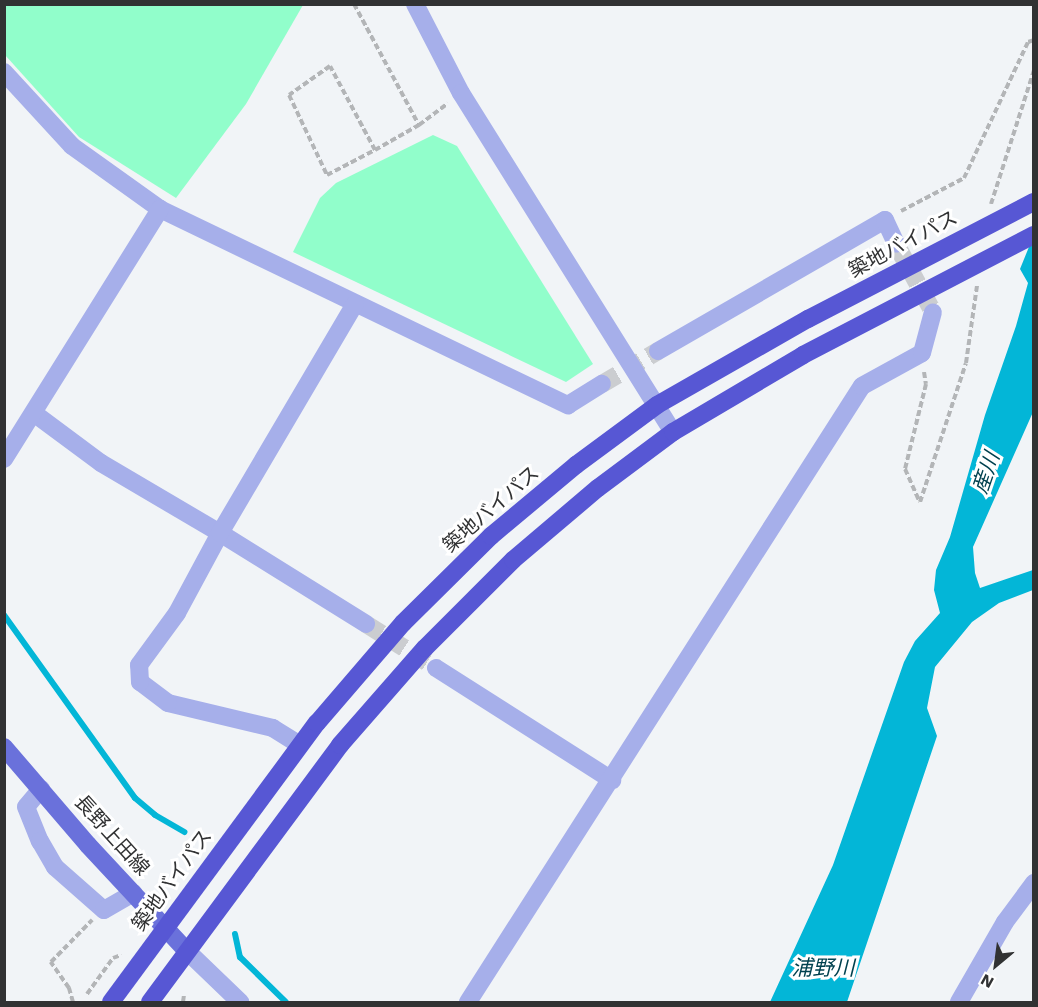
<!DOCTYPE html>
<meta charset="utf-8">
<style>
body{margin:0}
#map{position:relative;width:1038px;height:1007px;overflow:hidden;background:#f1f4f7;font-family:"Work Sans","Noto Sans JP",sans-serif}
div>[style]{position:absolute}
.green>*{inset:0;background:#91fecb}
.water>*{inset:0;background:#03b6d7}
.stream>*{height:6px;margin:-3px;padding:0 3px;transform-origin:3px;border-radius:3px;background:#03b6d7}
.minor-tunnel>*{height:18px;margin-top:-9px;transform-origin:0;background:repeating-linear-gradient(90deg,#cbcdd0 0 18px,transparent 0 27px)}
.path>*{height:4px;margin-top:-2px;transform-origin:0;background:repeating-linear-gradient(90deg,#b3b5b7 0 6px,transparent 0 9px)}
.minor>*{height:18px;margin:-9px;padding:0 9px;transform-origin:9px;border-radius:9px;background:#a6afea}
.major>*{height:18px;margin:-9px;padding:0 9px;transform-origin:9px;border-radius:9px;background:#6a71db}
.highway>*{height:18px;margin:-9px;padding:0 9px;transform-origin:9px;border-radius:9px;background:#5757d4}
span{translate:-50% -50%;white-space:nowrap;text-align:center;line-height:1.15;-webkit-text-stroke:6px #fff;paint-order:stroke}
.street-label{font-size:20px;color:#313233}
.water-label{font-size:21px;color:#00414f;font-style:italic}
.frame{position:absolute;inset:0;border:6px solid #313233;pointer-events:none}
.north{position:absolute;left:966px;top:935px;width:60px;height:60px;-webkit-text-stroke:4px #fff;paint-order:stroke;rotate:209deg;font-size:16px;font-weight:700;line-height:24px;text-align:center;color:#313233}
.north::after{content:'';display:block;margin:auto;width:21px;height:27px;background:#313233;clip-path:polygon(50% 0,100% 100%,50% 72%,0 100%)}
</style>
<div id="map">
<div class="green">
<i style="clip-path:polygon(5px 4px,303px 4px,303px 5px,246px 104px,176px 198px,79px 137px,5px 55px)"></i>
<i style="clip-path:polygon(433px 135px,457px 146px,593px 364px,566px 382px,293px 252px,320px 198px,336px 183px)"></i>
</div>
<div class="water">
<i style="clip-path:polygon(1033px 237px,1033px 412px,973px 547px,975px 573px,980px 588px,1033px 570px,1033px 590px,999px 603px,972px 622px,935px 667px,927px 708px,937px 736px,847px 1002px,770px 1002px,833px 865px,904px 662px,915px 641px,940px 613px,934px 590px,936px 570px,950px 537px,985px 415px,1016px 326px,1028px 283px,1020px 269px)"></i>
</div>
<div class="stream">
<i style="left:4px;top:615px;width:225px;rotate:54.4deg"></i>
<i style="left:135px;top:798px;width:26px;rotate:40deg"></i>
<i style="left:155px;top:815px;width:34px;rotate:30deg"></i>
<i style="left:235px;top:934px;width:24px;rotate:78deg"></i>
<i style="left:240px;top:957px;width:64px;rotate:44.4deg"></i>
</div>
<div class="minor-tunnel">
<i style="left:896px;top:244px;width:77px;rotate:61.4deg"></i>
<i style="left:602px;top:384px;width:65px;rotate:-30.5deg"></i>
<i style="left:366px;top:624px;width:83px;rotate:32.2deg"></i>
</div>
<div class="path">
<i style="left:354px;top:4px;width:137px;rotate:61.8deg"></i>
<i style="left:375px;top:150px;width:95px;rotate:-118.2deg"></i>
<i style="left:330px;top:66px;width:50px;rotate:144.7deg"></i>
<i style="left:289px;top:95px;width:89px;rotate:64.6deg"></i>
<i style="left:327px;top:175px;width:54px;rotate:-27.5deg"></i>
<i style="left:375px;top:150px;width:51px;rotate:-29.6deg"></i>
<i style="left:419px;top:125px;width:36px;rotate:-37deg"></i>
<i style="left:991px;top:204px;width:141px;rotate:-72.2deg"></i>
<i style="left:901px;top:211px;width:71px;rotate:-27.6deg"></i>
<i style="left:964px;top:178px;width:150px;rotate:-64.8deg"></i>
<i style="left:1028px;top:42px;width:6px;rotate:-18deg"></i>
<i style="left:924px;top:372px;width:12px;rotate:81deg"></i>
<i style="left:926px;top:384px;width:88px;rotate:103.9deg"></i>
<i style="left:905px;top:469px;width:36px;rotate:66deg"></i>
<i style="left:920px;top:502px;width:146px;rotate:-71.7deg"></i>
<i style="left:966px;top:363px;width:78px;rotate:-81.9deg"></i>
<i style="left:87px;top:994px;width:44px;rotate:-54.2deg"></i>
<i style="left:113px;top:958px;width:9px;rotate:-21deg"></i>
<i style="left:73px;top:1002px;width:15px;rotate:-106deg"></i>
<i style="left:69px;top:988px;width:32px;rotate:-125deg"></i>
<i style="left:51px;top:962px;width:59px;rotate:-45.7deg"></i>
<i style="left:183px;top:1002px;width:7px;rotate:-82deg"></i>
</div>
<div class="minor">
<i style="left:415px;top:4px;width:100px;rotate:62.7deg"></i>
<i style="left:461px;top:93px;width:400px;rotate:58deg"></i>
<i style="left:4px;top:72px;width:100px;rotate:47.4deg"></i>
<i style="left:72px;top:146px;width:108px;rotate:35.6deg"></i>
<i style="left:160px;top:209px;width:453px;rotate:25.7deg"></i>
<i style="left:568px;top:405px;width:40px;rotate:-32deg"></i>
<i style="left:658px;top:351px;width:262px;rotate:-30deg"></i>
<i style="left:885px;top:220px;width:26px;rotate:65deg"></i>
<i style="left:35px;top:414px;width:82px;rotate:36.6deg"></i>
<i style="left:101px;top:463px;width:138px;rotate:30.5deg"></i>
<i style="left:220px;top:533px;width:172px;rotate:31.9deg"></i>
<i style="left:4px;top:459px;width:295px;rotate:-58deg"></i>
<i style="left:436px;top:668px;width:209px;rotate:32.5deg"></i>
<i style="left:300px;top:745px;width:32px;rotate:-148deg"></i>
<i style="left:273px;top:728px;width:108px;rotate:-166.6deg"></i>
<i style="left:168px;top:703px;width:35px;rotate:-143deg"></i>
<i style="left:140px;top:682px;width:17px;rotate:-93deg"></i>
<i style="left:139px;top:665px;width:64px;rotate:-53.8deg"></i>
<i style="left:177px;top:613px;width:91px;rotate:-61.7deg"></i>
<i style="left:220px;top:533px;width:266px;rotate:-59.5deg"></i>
<i style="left:41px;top:789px;width:23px;rotate:130deg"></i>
<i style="left:26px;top:807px;width:37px;rotate:68deg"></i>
<i style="left:40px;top:841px;width:30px;rotate:60deg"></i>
<i style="left:55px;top:867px;width:65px;rotate:41.3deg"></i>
<i style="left:104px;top:910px;width:34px;rotate:-30deg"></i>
<i style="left:187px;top:951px;width:74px;rotate:43.9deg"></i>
<i style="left:468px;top:1002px;width:731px;rotate:-57.4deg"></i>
<i style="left:862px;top:386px;width:68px;rotate:-28.8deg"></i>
<i style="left:922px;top:353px;width:42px;rotate:-75deg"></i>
<i style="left:959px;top:1002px;width:92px;rotate:-60.1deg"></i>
<i style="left:1005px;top:922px;width:49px;rotate:-53.4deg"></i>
</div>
<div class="major">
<i style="left:4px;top:747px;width:129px;rotate:49.4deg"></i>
<i style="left:88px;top:845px;width:145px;rotate:47deg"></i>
</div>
<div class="highway">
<i style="left:111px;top:1002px;width:347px;rotate:-53.6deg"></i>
<i style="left:317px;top:723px;width:132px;rotate:-49.3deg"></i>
<i style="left:403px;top:623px;width:124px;rotate:-44.7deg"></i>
<i style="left:491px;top:536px;width:111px;rotate:-39.9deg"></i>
<i style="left:576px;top:465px;width:101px;rotate:-36.5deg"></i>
<i style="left:657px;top:405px;width:174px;rotate:-29.7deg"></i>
<i style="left:808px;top:319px;width:254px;rotate:-27.4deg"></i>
<i style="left:150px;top:1002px;width:320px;rotate:-53.5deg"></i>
<i style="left:340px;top:745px;width:129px;rotate:-48.8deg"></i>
<i style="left:425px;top:648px;width:124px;rotate:-45deg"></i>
<i style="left:513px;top:560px;width:111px;rotate:-40.3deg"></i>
<i style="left:598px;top:488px;width:94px;rotate:-36.7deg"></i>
<i style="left:673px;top:432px;width:151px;rotate:-30.6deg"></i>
<i style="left:803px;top:355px;width:260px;rotate:-27.5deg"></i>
</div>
<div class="street-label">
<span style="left:903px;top:244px;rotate:-28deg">築地バイパス</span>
<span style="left:491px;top:509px;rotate:-41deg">築地バイパス</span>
<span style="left:112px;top:835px;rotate:48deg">長野上田線</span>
<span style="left:172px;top:880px;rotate:-54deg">築地バイパス</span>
</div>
<div class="water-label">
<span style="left:986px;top:473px;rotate:-71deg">産川</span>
<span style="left:823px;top:968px">浦野川</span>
</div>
<div class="frame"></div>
<div class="north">N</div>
</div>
